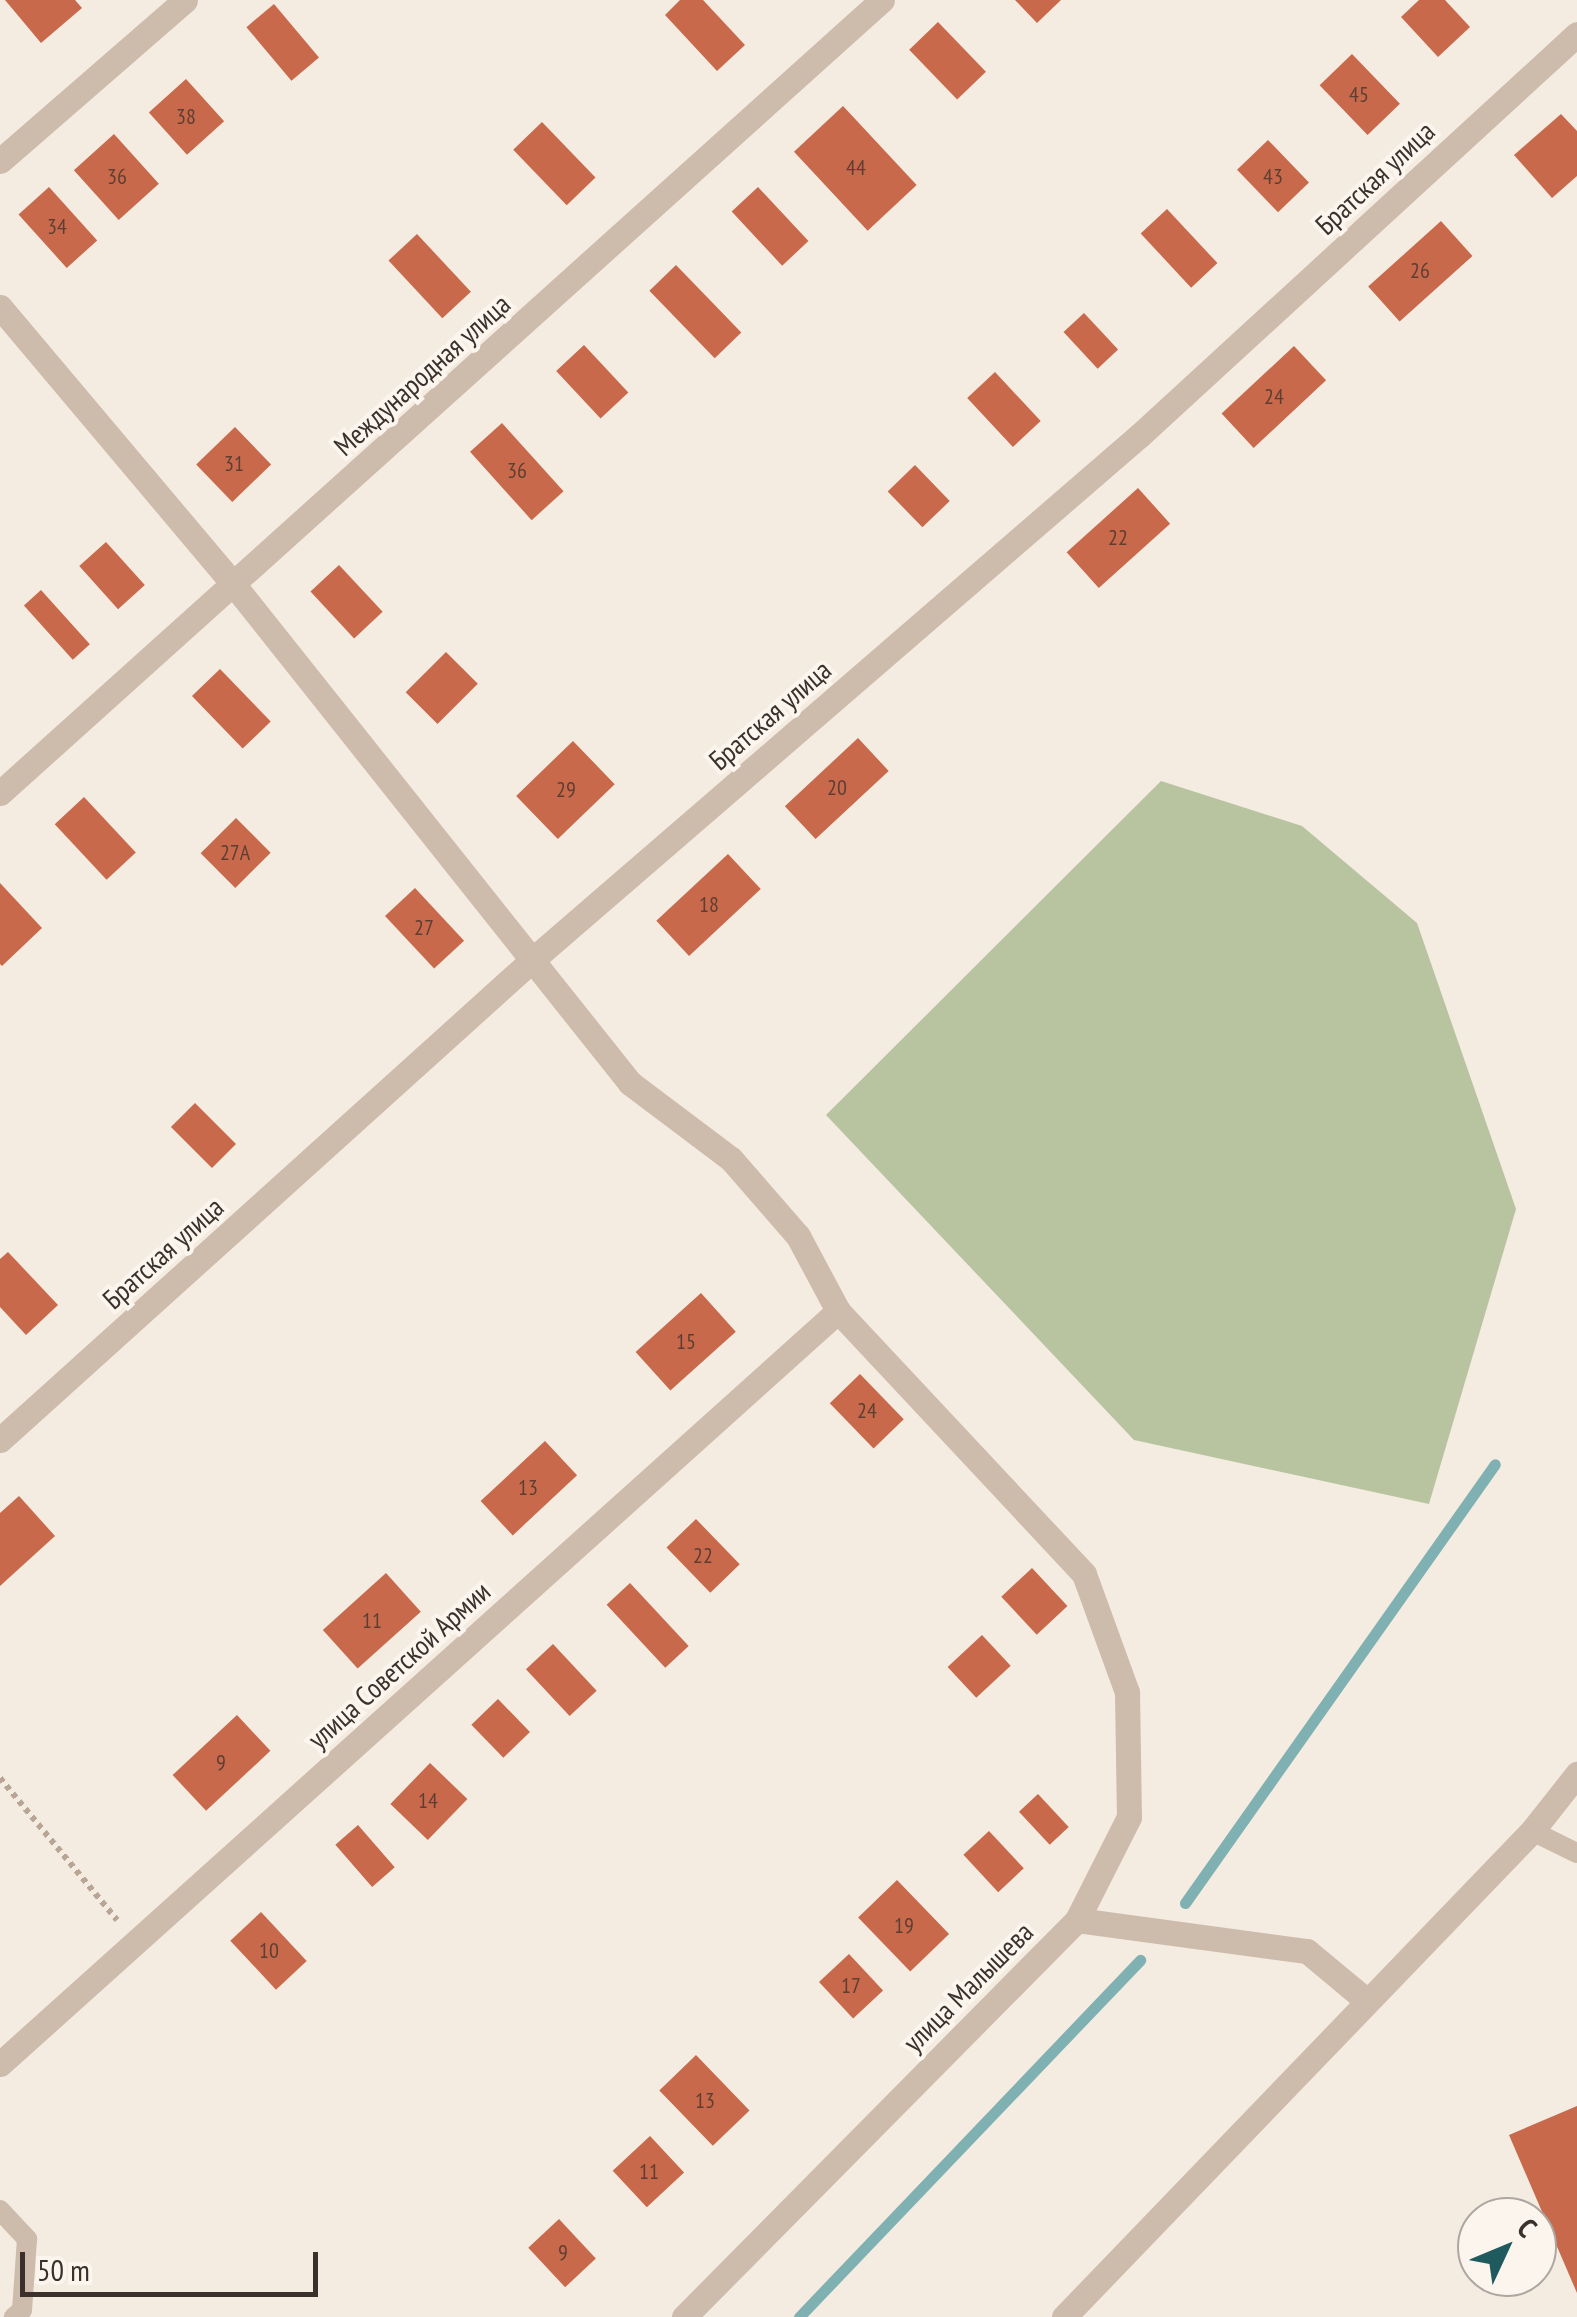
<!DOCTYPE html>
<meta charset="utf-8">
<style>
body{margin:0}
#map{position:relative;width:1577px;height:2317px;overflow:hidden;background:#f4ebe1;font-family:"PT Sans Narrow",sans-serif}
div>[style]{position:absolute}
.green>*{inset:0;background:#b8c4a0}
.stream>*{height:11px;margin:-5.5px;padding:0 5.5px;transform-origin:5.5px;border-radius:5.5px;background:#7fb0b2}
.building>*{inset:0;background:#c8694b;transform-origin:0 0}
.path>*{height:6px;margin-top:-3px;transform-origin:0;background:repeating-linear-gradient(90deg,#b9a596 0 5px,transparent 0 10px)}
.service>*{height:20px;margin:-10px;padding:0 10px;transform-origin:10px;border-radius:10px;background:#cdbbac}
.minor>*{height:25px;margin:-12.5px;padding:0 12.5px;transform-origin:12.5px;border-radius:12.5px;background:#cdbbac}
span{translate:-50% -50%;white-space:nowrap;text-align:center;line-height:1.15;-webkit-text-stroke:8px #fbf5ee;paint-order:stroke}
.number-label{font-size:22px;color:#5e3e33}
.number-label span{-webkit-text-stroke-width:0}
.street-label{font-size:28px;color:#3b302b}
.north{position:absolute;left:1457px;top:2197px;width:100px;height:100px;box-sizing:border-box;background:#fbf5ee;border:2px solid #aea6a0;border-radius:50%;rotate:46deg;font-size:28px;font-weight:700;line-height:40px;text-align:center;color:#3b302b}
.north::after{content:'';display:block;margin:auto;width:35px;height:45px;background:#1f5a5e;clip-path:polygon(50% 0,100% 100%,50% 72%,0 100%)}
.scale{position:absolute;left:20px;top:2252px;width:298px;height:45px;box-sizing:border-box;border:5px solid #3b302b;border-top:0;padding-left:12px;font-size:30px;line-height:35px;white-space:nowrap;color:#3b302b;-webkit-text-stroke:8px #fbf5ee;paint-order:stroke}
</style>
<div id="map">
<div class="green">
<i style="clip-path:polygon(1161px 781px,1302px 826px,1417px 923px,1516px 1209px,1429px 1504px,1134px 1440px,826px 1115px)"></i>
</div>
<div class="stream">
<i style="left:1185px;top:1903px;width:537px;rotate:-54.77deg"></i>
<i style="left:799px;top:2317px;width:494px;rotate:-46.3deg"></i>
</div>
<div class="building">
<i style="clip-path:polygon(5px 0,75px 0,82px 8px,41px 43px)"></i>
<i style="clip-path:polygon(680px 0,703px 0,745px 45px,717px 71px,665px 15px)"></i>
<i style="clip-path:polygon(1015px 0,1061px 0,1037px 23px)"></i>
<i style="clip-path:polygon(1419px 0,1445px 0,1470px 27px,1438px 57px,1401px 17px)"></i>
<i style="left:274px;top:4px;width:70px;height:36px;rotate:50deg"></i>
<i style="left:938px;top:22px;width:69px;height:40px;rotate:46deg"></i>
<i style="left:1352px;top:54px;width:69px;height:45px;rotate:46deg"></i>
<i style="left:186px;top:79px;width:57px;height:50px;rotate:48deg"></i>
<i style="left:843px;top:106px;width:108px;height:67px;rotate:47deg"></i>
<i style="clip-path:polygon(1561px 114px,1577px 131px,1577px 176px,1552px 198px,1514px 155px)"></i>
<i style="left:542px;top:122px;width:77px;height:40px;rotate:46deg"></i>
<i style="left:114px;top:134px;width:67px;height:54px;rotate:48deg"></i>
<i style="left:1268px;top:140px;width:59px;height:43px;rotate:46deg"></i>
<i style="left:49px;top:187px;width:72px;height:41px;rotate:48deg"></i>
<i style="left:758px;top:187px;width:74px;height:36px;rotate:47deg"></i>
<i style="left:1167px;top:209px;width:74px;height:36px;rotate:47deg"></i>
<i style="left:1441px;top:221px;width:47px;height:98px;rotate:48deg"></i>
<i style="left:417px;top:234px;width:79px;height:39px;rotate:47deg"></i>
<i style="left:676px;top:265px;width:94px;height:37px;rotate:46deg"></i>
<i style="left:1084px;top:313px;width:50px;height:28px;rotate:47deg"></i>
<i style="left:584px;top:345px;width:65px;height:38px;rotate:47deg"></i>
<i style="left:1294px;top:346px;width:47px;height:99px;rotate:47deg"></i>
<i style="left:995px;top:372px;width:67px;height:38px;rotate:47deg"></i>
<i style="left:502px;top:423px;width:92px;height:43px;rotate:48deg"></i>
<i style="left:235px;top:427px;width:52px;height:54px;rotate:46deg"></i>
<i style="left:915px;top:465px;width:50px;height:38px;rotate:46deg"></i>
<i style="left:1138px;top:488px;width:48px;height:96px;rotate:48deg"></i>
<i style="left:106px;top:542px;width:58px;height:36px;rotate:48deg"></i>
<i style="left:339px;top:565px;width:64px;height:39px;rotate:47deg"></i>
<i style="left:41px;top:590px;width:73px;height:23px;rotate:48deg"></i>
<i style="left:446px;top:652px;width:45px;height:57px;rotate:45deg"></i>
<i style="left:220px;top:669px;width:73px;height:39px;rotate:46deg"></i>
<i style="left:858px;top:738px;width:45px;height:100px;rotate:47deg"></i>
<i style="left:573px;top:741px;width:60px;height:79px;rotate:46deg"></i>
<i style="left:84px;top:797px;width:76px;height:40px;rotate:47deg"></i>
<i style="left:236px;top:818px;width:49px;height:50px;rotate:45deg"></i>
<i style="left:728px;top:854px;width:48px;height:98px;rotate:47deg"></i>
<i style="clip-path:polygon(0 883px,42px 928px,2px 966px,0 964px)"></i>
<i style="left:415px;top:888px;width:72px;height:41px;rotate:47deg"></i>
<i style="left:195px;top:1103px;width:58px;height:34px;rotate:45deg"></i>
<i style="clip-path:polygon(8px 1252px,58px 1305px,26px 1335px,0 1307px,0 1259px)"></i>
<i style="left:701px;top:1293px;width:52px;height:88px;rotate:48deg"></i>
<i style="left:860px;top:1374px;width:63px;height:42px;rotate:46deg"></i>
<i style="left:545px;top:1441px;width:47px;height:88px;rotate:47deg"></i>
<i style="clip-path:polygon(19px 1496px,55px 1536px,0 1586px,0 1513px)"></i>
<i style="left:696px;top:1519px;width:63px;height:41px;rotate:46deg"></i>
<i style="left:1032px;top:1568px;width:52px;height:42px;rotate:47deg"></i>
<i style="left:386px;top:1573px;width:52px;height:85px;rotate:48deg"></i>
<i style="left:630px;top:1583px;width:86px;height:32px;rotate:47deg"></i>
<i style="left:982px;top:1635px;width:42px;height:47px;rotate:47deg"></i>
<i style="left:553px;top:1644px;width:64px;height:37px;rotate:47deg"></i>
<i style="left:498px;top:1699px;width:46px;height:37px;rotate:46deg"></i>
<i style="left:237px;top:1715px;width:49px;height:88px;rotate:47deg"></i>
<i style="left:430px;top:1763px;width:52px;height:57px;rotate:44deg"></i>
<i style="left:1038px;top:1794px;width:45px;height:26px;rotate:47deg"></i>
<i style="left:358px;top:1825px;width:56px;height:30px;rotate:49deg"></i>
<i style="left:989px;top:1831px;width:51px;height:35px;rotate:47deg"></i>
<i style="left:897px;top:1880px;width:75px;height:54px;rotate:46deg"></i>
<i style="left:261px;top:1912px;width:67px;height:42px;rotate:47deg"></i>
<i style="left:849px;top:1954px;width:50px;height:41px;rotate:47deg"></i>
<i style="left:696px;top:2055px;width:77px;height:51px;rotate:46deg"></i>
<i style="clip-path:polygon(1577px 2106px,1577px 2293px,1509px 2135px)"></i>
<i style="left:650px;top:2136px;width:50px;height:51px;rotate:47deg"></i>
<i style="left:559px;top:2219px;width:54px;height:42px;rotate:47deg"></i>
</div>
<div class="path">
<i style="left:0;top:1778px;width:184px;rotate:50.5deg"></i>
</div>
<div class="service">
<i style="left:1532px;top:1831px;width:50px;rotate:26.1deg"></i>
<i style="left:0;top:2210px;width:40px;rotate:47deg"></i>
<i style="left:27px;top:2239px;width:71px;rotate:94deg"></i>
<i style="left:22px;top:2310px;width:11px;rotate:139deg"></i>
</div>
<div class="minor">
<i style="left:0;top:161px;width:245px;rotate:-41deg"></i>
<i style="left:0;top:307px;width:363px;rotate:49.9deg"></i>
<i style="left:234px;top:585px;width:636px;rotate:51.51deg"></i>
<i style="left:630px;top:1083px;width:126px;rotate:37deg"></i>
<i style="left:731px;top:1159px;width:102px;rotate:49deg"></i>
<i style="left:798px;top:1236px;width:85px;rotate:61.9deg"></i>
<i style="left:838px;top:1311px;width:360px;rotate:46.9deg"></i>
<i style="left:1084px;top:1574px;width:126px;rotate:70deg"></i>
<i style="left:1127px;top:1692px;width:125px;rotate:89.1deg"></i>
<i style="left:1129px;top:1817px;width:115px;rotate:116.8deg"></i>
<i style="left:0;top:793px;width:1186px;rotate:-41.96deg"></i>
<i style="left:0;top:1440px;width:715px;rotate:-42.05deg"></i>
<i style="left:531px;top:961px;width:805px;rotate:-40.82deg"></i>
<i style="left:1140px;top:435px;width:593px;rotate:-42.54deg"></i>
<i style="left:0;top:2064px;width:1127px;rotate:-41.94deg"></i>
<i style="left:684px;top:2317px;width:559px;rotate:-45.29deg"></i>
<i style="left:1077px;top:1920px;width:232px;rotate:7.7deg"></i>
<i style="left:1307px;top:1951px;width:78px;rotate:39.8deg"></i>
<i style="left:1064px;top:2317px;width:675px;rotate:-46.08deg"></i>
<i style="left:1532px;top:1831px;width:73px;rotate:-51.7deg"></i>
</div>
<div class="number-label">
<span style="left:1359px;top:95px">45</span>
<span style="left:186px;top:117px">38</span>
<span style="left:856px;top:168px">44</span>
<span style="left:117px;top:177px">36</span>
<span style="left:1273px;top:177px">43</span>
<span style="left:57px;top:227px">34</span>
<span style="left:1420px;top:271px">26</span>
<span style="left:1274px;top:397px">24</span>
<span style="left:234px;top:464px">31</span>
<span style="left:517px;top:471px">36</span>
<span style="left:1118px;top:538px">22</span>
<span style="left:837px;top:788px">20</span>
<span style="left:566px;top:790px">29</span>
<span style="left:235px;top:853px">27А</span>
<span style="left:709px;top:905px">18</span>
<span style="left:424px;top:928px">27</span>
<span style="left:686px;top:1342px">15</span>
<span style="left:867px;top:1411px">24</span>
<span style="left:528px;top:1488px">13</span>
<span style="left:703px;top:1556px">22</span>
<span style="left:372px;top:1621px">11</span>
<span style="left:221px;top:1763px">9</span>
<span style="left:428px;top:1801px">14</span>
<span style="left:904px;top:1926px">19</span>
<span style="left:269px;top:1951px">10</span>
<span style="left:851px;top:1986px">17</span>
<span style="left:705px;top:2101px">13</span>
<span style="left:649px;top:2172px">11</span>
<span style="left:563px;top:2253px">9</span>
</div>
<div class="street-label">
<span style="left:1375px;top:178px;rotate:-43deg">Братская улица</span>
<span style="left:422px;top:375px;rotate:-42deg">Международная улица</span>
<span style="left:770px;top:715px;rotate:-41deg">Братская улица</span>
<span style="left:163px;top:1253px;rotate:-42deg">Братская улица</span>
<span style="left:399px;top:1665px;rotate:-42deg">улица Советской Армии</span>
<span style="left:968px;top:1987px;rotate:-45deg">улица Малышева</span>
</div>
<div class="north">С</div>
<div class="scale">50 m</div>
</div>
